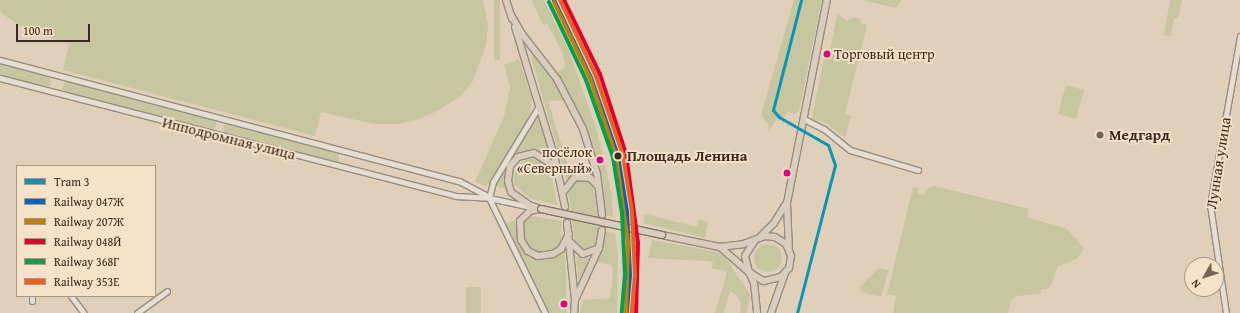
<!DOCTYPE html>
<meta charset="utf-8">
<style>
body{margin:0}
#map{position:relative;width:1240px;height:313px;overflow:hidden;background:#e0d0ba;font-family:"Gentium Book Plus",serif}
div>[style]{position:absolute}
.green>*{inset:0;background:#c8c6a1;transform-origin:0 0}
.round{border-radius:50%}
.roads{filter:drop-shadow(1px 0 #978c7e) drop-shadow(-1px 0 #978c7e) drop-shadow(0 1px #978c7e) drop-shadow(0 -1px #978c7e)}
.minor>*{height:5px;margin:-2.5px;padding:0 2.5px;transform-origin:2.5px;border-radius:2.5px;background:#e5ded3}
.major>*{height:6px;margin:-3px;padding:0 3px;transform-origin:3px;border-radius:3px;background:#d9cebe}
.bridges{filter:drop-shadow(1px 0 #807569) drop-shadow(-1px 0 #807569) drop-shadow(0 1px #807569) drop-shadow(0 -1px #807569)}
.major-bridge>*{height:6px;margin:-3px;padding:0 3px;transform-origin:3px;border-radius:3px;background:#d9cebe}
.rail-1>*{height:4px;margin:-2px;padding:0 2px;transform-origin:2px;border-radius:2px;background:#0065bd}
.rail-2>*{height:4px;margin:-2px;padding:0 2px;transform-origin:2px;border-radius:2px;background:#bf8009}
.rail-3>*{height:4px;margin:-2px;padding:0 2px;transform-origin:2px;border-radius:2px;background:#e4002b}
.rail-4>*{height:4px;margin:-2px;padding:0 2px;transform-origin:2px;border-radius:2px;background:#03a04e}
.rail-5>*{height:4px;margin:-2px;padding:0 2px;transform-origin:2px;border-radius:2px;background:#e96222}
.tram-1>*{height:3px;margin:-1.5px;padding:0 1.5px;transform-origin:1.5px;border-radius:1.5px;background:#0996b3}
.dots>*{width:11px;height:11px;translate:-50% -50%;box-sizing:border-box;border:2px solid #f5e2c8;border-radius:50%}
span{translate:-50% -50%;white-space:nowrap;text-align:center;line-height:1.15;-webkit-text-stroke:3.5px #f5e2c8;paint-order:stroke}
.bus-label{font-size:14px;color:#3c291d}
.left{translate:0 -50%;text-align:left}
.right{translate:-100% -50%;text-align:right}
.poi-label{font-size:15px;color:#3c291d;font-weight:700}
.street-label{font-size:15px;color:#3c291d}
.stop-label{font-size:15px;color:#3c291d;font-weight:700}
.legend{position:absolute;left:16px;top:165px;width:140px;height:132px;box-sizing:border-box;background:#f5e2c8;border:1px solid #ab9884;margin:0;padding:5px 7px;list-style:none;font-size:12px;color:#3c291d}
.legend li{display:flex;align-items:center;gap:8px;height:20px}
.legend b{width:20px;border:1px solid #ab9884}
.north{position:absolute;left:1184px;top:257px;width:40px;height:40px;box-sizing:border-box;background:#f5e2c8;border:1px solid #ab9884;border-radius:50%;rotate:231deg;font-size:11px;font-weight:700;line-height:16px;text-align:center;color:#3c291d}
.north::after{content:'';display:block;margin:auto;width:14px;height:18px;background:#756354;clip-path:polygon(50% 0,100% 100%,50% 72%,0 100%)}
.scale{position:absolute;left:16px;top:24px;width:74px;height:18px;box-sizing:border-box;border:2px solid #3c291d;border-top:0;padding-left:5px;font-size:12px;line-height:14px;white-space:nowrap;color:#3c291d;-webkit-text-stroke:3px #f5e2c8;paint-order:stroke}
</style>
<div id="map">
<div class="green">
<i style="clip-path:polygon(0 0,483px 0,488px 25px,486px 45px,473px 81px,461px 96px,437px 111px,422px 118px,398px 124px,374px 124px,321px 112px,315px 136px,63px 70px,69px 44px,24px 28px,8px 18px,0 11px)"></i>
<i style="left:494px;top:0;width:6px;height:60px"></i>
<i style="clip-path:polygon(532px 0,544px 0,570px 53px,598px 134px,612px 195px,613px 217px,605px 215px,602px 180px,593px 145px,577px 109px,557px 73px,565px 67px,563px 54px,548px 24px,543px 25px)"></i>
<i style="clip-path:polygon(794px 0,822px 0,799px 111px,795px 114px,787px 112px,784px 118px,779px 116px,768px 132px,769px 126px,761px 115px)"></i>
<i style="clip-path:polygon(862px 0,901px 0,896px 8px)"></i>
<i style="clip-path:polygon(1170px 0,1182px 0,1178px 18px,1174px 18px,1171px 36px,1164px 35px)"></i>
<i style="clip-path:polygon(837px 14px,847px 21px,854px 17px,861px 19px,860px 23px,867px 25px,845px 114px,851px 116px,845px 138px,826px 123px,814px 120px,812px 116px,825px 55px,829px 56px)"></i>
<i style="clip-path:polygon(530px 53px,550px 75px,565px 100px,548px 101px,569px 169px,592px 166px,595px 178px,589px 174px,580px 173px,566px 179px)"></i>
<i style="clip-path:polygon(519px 59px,532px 98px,530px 115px,490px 184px,485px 186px,475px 182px,504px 117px,510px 87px,504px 65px)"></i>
<i style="clip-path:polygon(0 64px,50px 77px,51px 84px,49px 87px,0 75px)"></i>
<i style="clip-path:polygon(66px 81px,214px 120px,217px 123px,215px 128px,210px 130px,64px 91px,62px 88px)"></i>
<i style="left:1066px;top:85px;width:19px;height:30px;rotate:16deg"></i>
<i style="clip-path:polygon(538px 115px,550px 156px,533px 149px,519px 153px,510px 160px,506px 170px,507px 190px,493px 185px)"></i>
<i style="clip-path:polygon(226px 123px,338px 152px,339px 161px,337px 163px,224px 133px,222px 129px)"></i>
<i style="clip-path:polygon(535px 158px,545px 163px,551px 171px,557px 205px,529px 198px,514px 184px,514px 174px,518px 165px,526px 159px)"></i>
<i style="clip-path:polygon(575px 180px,589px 181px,592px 184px,598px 208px,597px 243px,593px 249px,585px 252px,575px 243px,568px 191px)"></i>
<i style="clip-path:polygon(934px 186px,1029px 209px,1027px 217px,1067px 229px,1084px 248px,1077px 259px,1058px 266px,1051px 285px,1047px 289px,1042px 289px,1040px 294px,1017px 296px,1011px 301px,1008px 313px,893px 313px,896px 296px,887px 294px,913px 187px,919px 188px,918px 194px,924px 195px,926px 189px)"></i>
<i style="clip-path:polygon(645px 214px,697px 227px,699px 219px,708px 222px,705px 238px,643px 223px)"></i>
<i style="clip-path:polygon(531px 216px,562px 221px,561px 243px,554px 251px,538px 254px,527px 246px,523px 233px,523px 222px)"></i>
<i style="clip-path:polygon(517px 219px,519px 242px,529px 256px,549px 259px,565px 252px,567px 313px,547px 313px,504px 225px)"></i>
<i style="clip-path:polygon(605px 231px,615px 233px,618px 255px,617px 313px,580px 313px,583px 300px,610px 298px,613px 269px,611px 265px,596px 262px,603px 248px)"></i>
<i style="clip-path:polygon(652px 240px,717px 252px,725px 257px,750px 294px,747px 313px,740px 313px,741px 303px,734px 293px,730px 291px,724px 313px,715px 313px,727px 272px,712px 268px,713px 262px,706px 261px,648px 258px)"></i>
<i class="round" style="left:754px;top:244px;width:28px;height:28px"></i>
<i style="clip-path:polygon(576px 256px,590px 258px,579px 280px,578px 279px)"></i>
<i style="clip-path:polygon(879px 268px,889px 270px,881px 297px,861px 292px,860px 287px)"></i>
<i style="left:466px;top:287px;width:15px;height:26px"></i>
</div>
<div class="roads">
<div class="minor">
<i style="left:0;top:60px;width:475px;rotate:14.8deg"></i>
<i style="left:459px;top:181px;width:34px;rotate:28deg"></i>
<i style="left:0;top:78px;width:470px;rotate:14.5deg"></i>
<i style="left:455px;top:196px;width:34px;rotate:3deg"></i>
<i style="left:489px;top:198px;width:43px;rotate:12.1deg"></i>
<i style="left:539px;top:106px;width:89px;rotate:121.2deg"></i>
<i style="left:493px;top:182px;width:16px;rotate:104deg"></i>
<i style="left:489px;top:198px;width:128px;rotate:64deg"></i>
<i style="left:804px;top:119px;width:22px;rotate:27deg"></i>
<i style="left:824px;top:129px;width:33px;rotate:39deg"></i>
<i style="left:850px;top:150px;width:71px;rotate:16.4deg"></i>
<i style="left:71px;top:296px;width:21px;rotate:53deg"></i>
<i style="left:32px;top:301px;width:5px;rotate:-90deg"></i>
<i style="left:137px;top:313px;width:37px;rotate:-36deg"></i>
<i style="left:1226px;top:313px;width:109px;rotate:-98.4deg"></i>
<i style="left:1210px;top:205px;width:172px;rotate:-79.9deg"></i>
</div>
<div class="major">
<i style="left:506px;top:0;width:20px;rotate:72deg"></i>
<i style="left:511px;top:15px;width:22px;rotate:60deg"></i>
<i style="left:522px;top:34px;width:57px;rotate:52.1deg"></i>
<i style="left:557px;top:79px;width:56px;rotate:62.5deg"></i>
<i style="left:583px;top:129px;width:47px;rotate:72.7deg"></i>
<i style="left:597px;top:174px;width:41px;rotate:83deg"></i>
<i style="left:515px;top:27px;width:138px;rotate:73.1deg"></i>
<i style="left:555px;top:159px;width:49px;rotate:78.2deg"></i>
<i style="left:563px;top:192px;width:19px;rotate:-51deg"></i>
<i style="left:575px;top:177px;width:15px;rotate:4deg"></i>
<i style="left:590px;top:178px;width:11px;rotate:45deg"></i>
<i style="left:541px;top:209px;width:13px;rotate:-162deg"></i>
<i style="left:529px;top:205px;width:22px;rotate:-144deg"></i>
<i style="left:511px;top:192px;width:11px;rotate:-105deg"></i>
<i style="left:508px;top:181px;width:15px;rotate:-82deg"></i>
<i style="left:510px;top:166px;width:12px;rotate:-48deg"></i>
<i style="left:518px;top:157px;width:16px;rotate:-14deg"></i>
<i style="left:534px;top:153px;width:28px;rotate:32deg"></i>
<i style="left:541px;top:209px;width:11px;rotate:170deg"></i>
<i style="left:530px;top:211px;width:14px;rotate:135deg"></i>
<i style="left:520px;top:221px;width:19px;rotate:87deg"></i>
<i style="left:521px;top:240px;width:13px;rotate:58deg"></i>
<i style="left:528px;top:251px;width:11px;rotate:27deg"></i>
<i style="left:538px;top:256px;width:15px;rotate:-8deg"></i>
<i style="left:553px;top:254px;width:9px;rotate:-32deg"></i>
<i style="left:561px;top:249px;width:17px;rotate:-62deg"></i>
<i style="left:567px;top:223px;width:77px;rotate:84.1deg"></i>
<i style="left:575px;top:300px;width:13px;rotate:94deg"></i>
<i style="left:662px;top:235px;width:59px;rotate:11.7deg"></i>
<i style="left:720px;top:247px;width:23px;rotate:-7deg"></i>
<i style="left:743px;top:244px;width:23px;rotate:-20deg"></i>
<i style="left:765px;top:236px;width:10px;rotate:6deg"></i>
<i style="left:775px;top:237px;width:13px;rotate:32deg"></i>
<i style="left:786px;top:244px;width:13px;rotate:67deg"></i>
<i style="left:791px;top:256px;width:12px;rotate:99deg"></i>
<i style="left:789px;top:268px;width:12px;rotate:132deg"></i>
<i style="left:781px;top:277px;width:18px;rotate:167deg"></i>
<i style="left:763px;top:281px;width:17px;rotate:-147deg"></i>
<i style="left:749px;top:272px;width:16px;rotate:-104deg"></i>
<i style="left:745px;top:256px;width:19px;rotate:-58deg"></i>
<i style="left:761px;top:236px;width:18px;rotate:-45deg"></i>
<i style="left:774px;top:223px;width:22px;rotate:-58deg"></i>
<i style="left:571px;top:243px;width:16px;rotate:43deg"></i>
<i style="left:583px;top:254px;width:15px;rotate:-20deg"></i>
<i style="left:720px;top:247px;width:38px;rotate:41deg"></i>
<i style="left:749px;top:272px;width:12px;rotate:66deg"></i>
<i style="left:754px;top:283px;width:30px;rotate:84deg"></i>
<i style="left:789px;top:251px;width:48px;rotate:-92.4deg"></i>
<i style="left:787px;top:203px;width:207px;rotate:-78.9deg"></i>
<i style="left:576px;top:298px;width:55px;rotate:-65.3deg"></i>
<i style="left:599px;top:248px;width:18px;rotate:-81deg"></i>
<i style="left:771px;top:313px;width:42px;rotate:-70.7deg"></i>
</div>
</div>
<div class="bridges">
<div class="major-bridge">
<i style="left:541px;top:209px;width:124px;rotate:12.1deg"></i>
</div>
</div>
<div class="rail-1">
<i style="left:554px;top:0;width:86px;rotate:64.6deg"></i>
<i style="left:591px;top:78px;width:83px;rotate:70.9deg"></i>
<i style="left:618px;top:156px;width:57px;rotate:80.9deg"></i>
<i style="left:627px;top:212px;width:63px;rotate:87.3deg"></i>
<i style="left:630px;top:275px;width:38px;rotate:95deg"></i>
</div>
<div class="rail-2">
<i style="left:554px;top:2px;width:84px;rotate:64.7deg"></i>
<i style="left:590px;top:78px;width:82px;rotate:71.6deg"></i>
<i style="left:616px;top:156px;width:88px;rotate:82.1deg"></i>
<i style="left:628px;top:243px;width:70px;rotate:91.6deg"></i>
</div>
<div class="rail-3">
<i style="left:564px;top:0;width:82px;rotate:64.1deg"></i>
<i style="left:600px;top:74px;width:84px;rotate:72deg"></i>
<i style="left:626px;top:154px;width:90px;rotate:82.3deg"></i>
<i style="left:638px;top:243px;width:70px;rotate:91.6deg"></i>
</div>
<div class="rail-4">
<i style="left:549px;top:2px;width:86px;rotate:64.6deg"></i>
<i style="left:586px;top:80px;width:82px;rotate:70.7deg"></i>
<i style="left:613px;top:157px;width:57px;rotate:80.9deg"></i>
<i style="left:622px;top:213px;width:62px;rotate:87.2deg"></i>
<i style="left:625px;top:275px;width:38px;rotate:95deg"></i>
</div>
<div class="rail-5">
<i style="left:560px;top:0;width:84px;rotate:64.7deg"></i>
<i style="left:596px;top:76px;width:83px;rotate:71.1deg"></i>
<i style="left:623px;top:155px;width:58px;rotate:81deg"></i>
<i style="left:632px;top:212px;width:63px;rotate:87.3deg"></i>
<i style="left:635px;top:275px;width:38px;rotate:95deg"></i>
</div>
<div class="tram-1">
<i style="left:797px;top:313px;width:153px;rotate:-75.6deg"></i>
<i style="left:835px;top:165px;width:21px;rotate:-109deg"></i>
<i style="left:828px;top:145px;width:56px;rotate:-150.3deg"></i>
<i style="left:779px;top:117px;width:9px;rotate:-131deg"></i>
<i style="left:773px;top:110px;width:114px;rotate:-75.7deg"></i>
</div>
<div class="dots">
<i style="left:827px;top:54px;background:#e5007d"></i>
<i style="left:1100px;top:135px;background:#756354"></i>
<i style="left:618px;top:156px;background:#3c291d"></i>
<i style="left:600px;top:160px;background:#e5007d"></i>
<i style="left:787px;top:173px;background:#e5007d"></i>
<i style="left:564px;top:304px;background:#e5007d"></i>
</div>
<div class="bus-label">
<span class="left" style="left:834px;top:54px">Торговый центр</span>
<span class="right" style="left:592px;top:160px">посёлок<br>«Северный»</span>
</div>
<div class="poi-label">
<span class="left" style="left:1109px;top:135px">Медгард</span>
</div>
<div class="street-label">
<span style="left:229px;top:138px;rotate:14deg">Ипподромная улица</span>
<span style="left:1218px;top:163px;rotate:-81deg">Лунная улица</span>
</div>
<div class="stop-label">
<span class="left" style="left:627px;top:156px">Площадь Ленина</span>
</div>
<ul class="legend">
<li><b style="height:5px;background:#0996b3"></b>Tram 3</li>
<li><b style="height:5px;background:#0065bd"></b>Railway 047Ж</li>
<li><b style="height:5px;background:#bf8009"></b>Railway 207Ж</li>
<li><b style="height:5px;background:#e4002b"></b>Railway 048Й</li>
<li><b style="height:5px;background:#03a04e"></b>Railway 368Г</li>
<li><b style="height:5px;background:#e96222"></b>Railway 353Е</li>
</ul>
<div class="north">N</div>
<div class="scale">100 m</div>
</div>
